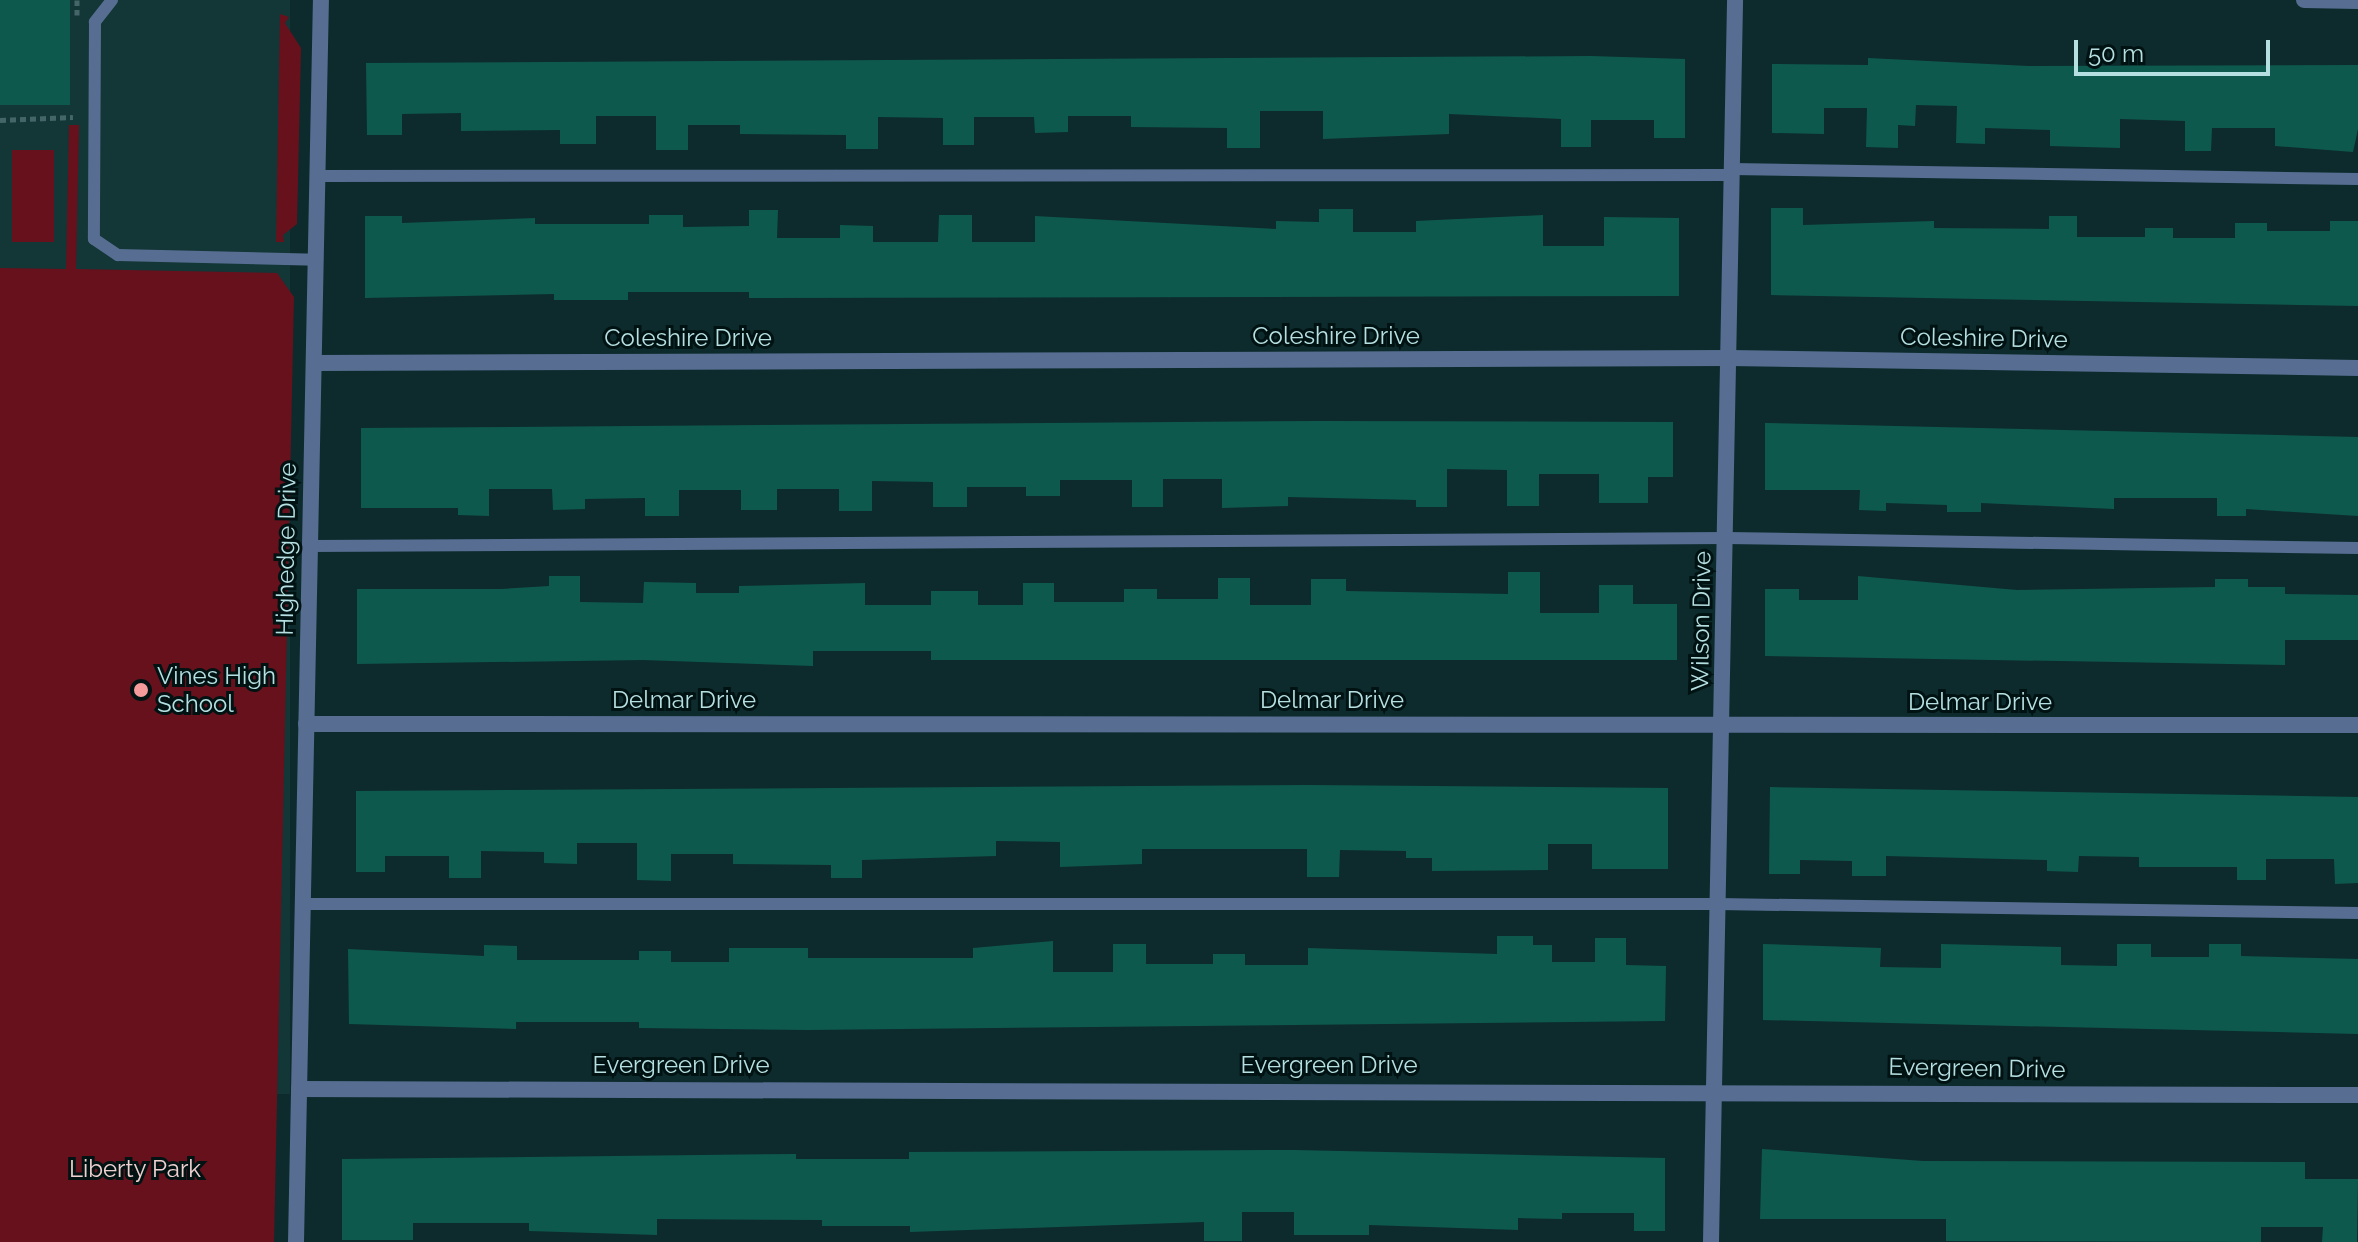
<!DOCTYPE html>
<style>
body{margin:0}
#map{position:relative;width:2358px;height:1242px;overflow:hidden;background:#0d2b2d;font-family:Raleway,sans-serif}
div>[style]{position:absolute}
.built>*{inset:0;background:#133637;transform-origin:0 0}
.green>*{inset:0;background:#67111d;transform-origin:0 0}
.building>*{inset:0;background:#0e594d;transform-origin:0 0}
.path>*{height:5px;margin-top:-2.5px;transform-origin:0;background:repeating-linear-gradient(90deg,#446668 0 6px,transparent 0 10px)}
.service>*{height:12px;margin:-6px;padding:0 6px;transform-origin:6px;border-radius:6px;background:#576e92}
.minor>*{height:16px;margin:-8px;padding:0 8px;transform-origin:8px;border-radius:8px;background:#576e92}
.tertiary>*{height:16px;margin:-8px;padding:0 8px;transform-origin:8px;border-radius:8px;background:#576e92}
.dots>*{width:22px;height:22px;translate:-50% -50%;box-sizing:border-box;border:4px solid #011213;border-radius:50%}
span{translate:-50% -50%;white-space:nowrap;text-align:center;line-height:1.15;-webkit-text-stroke:6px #011213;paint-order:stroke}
.street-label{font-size:24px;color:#b5dfe1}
.poi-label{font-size:24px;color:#b5dfe1}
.left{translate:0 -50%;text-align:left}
.park-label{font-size:24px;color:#efd1d0}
.scale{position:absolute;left:2074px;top:40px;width:196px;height:36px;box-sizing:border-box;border:4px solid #b5dfe1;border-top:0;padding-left:10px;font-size:24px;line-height:28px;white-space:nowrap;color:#b5dfe1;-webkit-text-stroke:6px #011213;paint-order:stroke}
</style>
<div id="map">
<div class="built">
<i style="left:0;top:0;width:290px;height:1094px"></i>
</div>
<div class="green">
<i style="clip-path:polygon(280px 14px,289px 17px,285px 23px,301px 48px,297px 224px,283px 235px,284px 242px,276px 242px)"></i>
<i style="clip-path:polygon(69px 125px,79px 125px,76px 269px,277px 273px,294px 297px,274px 1242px,0 1242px,0 268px,66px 269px)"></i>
<i style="left:12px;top:150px;width:42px;height:92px"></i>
</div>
<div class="building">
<i style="left:0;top:0;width:70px;height:105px"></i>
<i style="clip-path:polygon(1591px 56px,1685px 59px,1685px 138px,1654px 138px,1654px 120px,1591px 120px,1591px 147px,1561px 147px,1561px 119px,1449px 114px,1449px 134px,1323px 139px,1323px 111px,1260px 111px,1260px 148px,1227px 148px,1227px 128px,1131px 127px,1131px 116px,1068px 116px,1068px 132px,1035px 133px,1034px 117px,974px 117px,974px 145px,943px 145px,943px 118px,878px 117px,878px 149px,846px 149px,846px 135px,740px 134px,740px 125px,688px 125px,688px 150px,656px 150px,656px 116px,596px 116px,596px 144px,560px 144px,560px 130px,461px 131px,461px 113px,402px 114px,402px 135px,367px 135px,366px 63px)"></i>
<i style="clip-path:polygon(1868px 58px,2028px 66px,2358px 65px,2358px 129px,2353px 152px,2275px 146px,2275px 128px,2212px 128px,2211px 151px,2185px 151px,2185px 121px,2120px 119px,2120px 148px,2050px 146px,2050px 130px,1985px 128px,1985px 144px,1956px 143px,1957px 106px,1916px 105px,1915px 126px,1898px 125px,1898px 148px,1866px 147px,1867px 108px,1824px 108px,1824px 134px,1772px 133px,1772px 64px,1868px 65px)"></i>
<i style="clip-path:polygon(1771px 208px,1803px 208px,1803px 225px,1934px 221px,1934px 228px,2049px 229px,2049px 216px,2077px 216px,2077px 237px,2145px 237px,2145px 228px,2173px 228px,2173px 238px,2235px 238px,2235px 223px,2267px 223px,2267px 231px,2330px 231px,2330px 221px,2358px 221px,2358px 306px,1771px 295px)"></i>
<i style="clip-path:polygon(1319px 209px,1353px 209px,1353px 232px,1416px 232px,1416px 221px,1543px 215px,1543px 246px,1604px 246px,1604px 217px,1679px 218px,1679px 296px,749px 298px,749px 292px,628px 292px,628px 300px,554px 300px,554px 294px,365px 298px,365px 216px,402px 216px,402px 223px,535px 218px,535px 224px,649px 224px,649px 215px,683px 215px,683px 227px,749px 226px,749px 210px,778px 210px,777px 238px,840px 238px,840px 225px,873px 226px,873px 242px,938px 242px,939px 215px,972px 215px,972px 242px,1035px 242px,1035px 216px,1276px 229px,1276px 221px,1319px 222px)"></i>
<i style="clip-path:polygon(1319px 421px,1673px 422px,1673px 477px,1648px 477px,1648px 503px,1599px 503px,1599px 474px,1539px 474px,1539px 506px,1507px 506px,1507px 470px,1447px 469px,1447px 507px,1416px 507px,1416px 500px,1288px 497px,1288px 506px,1222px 508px,1222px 479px,1163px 479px,1163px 507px,1132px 507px,1132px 480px,1060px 480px,1060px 496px,1026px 496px,1026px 487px,967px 487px,967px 507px,933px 507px,933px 482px,872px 481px,872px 511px,839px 511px,839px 489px,777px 489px,777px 510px,741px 510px,741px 490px,679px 490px,679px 516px,645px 516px,645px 498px,585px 499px,585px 509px,553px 510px,552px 489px,489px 489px,489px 516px,458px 515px,458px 508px,361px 508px,361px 428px)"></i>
<i style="clip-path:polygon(1765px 423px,2358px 437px,2358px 516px,2246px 509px,2246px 516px,2217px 516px,2217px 498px,2114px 498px,2114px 509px,1981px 503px,1981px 512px,1947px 512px,1947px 505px,1886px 503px,1886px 511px,1859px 510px,1860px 490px,1765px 490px)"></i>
<i style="clip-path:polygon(1508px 572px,1540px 572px,1540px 613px,1599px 613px,1599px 585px,1633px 585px,1633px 604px,1677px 604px,1677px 660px,931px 660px,931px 651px,813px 651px,813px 666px,643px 660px,357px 664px,357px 589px,502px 589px,549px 586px,549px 576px,580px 576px,580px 602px,643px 603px,644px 582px,696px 583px,696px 593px,739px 593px,739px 586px,865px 583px,865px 605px,931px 605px,931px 591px,978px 591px,978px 605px,1023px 605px,1023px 583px,1054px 583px,1054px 602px,1124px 602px,1124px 589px,1157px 589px,1157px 599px,1218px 599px,1218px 578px,1250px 578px,1250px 605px,1311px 605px,1311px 579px,1346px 579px,1346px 591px,1508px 594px)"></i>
<i style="clip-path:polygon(1858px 576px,2017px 590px,2215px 587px,2215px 579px,2248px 579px,2248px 587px,2285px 587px,2285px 594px,2358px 595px,2358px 640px,2285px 640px,2285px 665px,1765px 656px,1765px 589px,1799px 589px,1799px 600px,1858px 600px)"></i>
<i style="clip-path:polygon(1307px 785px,1668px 788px,1668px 869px,1592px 869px,1592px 844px,1548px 844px,1548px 870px,1432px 871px,1432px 858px,1406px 858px,1406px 851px,1340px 850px,1339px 877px,1307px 877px,1307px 849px,1142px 849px,1142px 864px,1060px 867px,1060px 842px,996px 841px,996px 856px,862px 860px,862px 878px,831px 878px,831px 865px,733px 864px,733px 854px,671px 854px,671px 881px,637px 880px,637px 843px,577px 843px,577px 864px,544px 863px,544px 852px,481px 851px,481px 878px,449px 878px,449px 856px,385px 856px,385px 872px,356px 872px,356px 791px)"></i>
<i style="clip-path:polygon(1770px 787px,2358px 797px,2358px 883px,2335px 884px,2334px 859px,2266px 859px,2266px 880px,2237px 880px,2237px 867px,2139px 867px,2139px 857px,2079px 856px,2078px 872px,2047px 871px,2047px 860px,1886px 856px,1886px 876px,1852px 876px,1852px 861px,1800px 860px,1800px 874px,1769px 874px)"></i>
<i style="clip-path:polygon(1497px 936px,1533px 936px,1533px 945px,1552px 945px,1552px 962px,1595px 962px,1595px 938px,1626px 938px,1626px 965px,1666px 966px,1665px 1021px,808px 1030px,639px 1028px,639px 1022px,516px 1022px,516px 1029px,349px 1024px,348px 949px,484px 956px,484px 945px,517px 946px,517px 960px,639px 960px,639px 951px,671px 951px,671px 962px,729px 962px,729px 948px,808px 948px,808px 958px,973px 958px,973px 948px,1053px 941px,1053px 972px,1113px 972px,1113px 944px,1146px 944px,1146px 964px,1213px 964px,1213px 954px,1245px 954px,1245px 965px,1308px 965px,1308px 948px,1497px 954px)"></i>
<i style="clip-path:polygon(1763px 944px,1881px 948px,1880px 967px,1941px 968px,1941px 944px,2061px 947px,2061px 965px,2117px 966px,2117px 944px,2151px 944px,2151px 957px,2209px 957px,2209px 944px,2241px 944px,2241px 956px,2358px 959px,2358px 1034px,1763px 1020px)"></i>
<i style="clip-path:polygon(1762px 1149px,1923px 1161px,2305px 1162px,2305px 1179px,2358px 1179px,2357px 1242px,2322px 1242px,2323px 1227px,2261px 1227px,2261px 1242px,1946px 1241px,1946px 1219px,1760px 1219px)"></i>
<i style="clip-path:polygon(1294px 1150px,1665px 1158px,1665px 1231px,1634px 1231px,1634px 1213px,1562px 1213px,1562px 1219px,1518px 1218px,1518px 1230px,1369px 1225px,1369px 1235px,1294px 1235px,1294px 1212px,1242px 1212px,1242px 1241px,1204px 1241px,1204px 1222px,910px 1232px,910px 1226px,822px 1226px,822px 1220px,657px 1219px,657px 1235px,529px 1231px,529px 1223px,413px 1223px,413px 1240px,342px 1240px,342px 1159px,796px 1154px,796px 1159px,909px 1159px,909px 1152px)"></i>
</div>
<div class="path">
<i style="left:77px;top:15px;width:15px;rotate:-90deg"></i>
<i style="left:0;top:120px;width:73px;rotate:-2.4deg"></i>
</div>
<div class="service">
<i style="left:112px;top:0;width:28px;rotate:128deg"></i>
<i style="left:95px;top:22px;width:217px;rotate:90.3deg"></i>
<i style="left:94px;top:239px;width:29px;rotate:34deg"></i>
<i style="left:118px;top:255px;width:198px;rotate:1.4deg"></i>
<i style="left:1732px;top:169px;width:626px;rotate:0.92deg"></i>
<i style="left:318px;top:176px;width:1414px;rotate:-0.04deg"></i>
<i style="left:310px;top:546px;width:1417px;rotate:-0.32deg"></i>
<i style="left:1727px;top:538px;width:631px;rotate:0.91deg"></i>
<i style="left:303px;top:904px;width:1415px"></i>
<i style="left:1718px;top:904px;width:640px;rotate:0.81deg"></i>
</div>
<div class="minor">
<i style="left:2304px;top:0;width:54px;rotate:1.1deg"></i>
<i style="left:314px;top:363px;width:1416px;rotate:-0.2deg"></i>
<i style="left:1730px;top:358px;width:628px;rotate:0.91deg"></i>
<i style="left:306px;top:724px;width:2052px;rotate:0.03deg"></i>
<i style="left:299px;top:1089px;width:2059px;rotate:0.17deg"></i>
<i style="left:296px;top:1242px;width:1242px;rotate:-88.85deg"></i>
</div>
<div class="tertiary">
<i style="left:1711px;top:1242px;width:1242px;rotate:-88.89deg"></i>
</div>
<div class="dots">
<i style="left:141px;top:690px;background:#f59b9b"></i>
</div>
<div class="street-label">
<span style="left:1336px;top:336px">Coleshire Drive</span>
<span style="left:688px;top:338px">Coleshire Drive</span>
<span style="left:1984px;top:338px;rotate:1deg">Coleshire Drive</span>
<span style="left:286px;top:549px;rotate:-89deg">Highedge Drive</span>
<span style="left:1701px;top:621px;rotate:-89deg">Wilson Drive</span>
<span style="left:684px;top:700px">Delmar Drive</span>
<span style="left:1332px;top:700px">Delmar Drive</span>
<span style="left:1980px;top:702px">Delmar Drive</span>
<span style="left:681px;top:1065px">Evergreen Drive</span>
<span style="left:1329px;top:1065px">Evergreen Drive</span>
<span style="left:1977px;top:1068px;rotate:1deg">Evergreen Drive</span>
</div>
<div class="poi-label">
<span class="left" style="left:157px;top:690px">Vines High<br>School</span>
</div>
<div class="park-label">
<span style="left:135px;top:1169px">Liberty Park</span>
</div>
<div class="scale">50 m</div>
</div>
